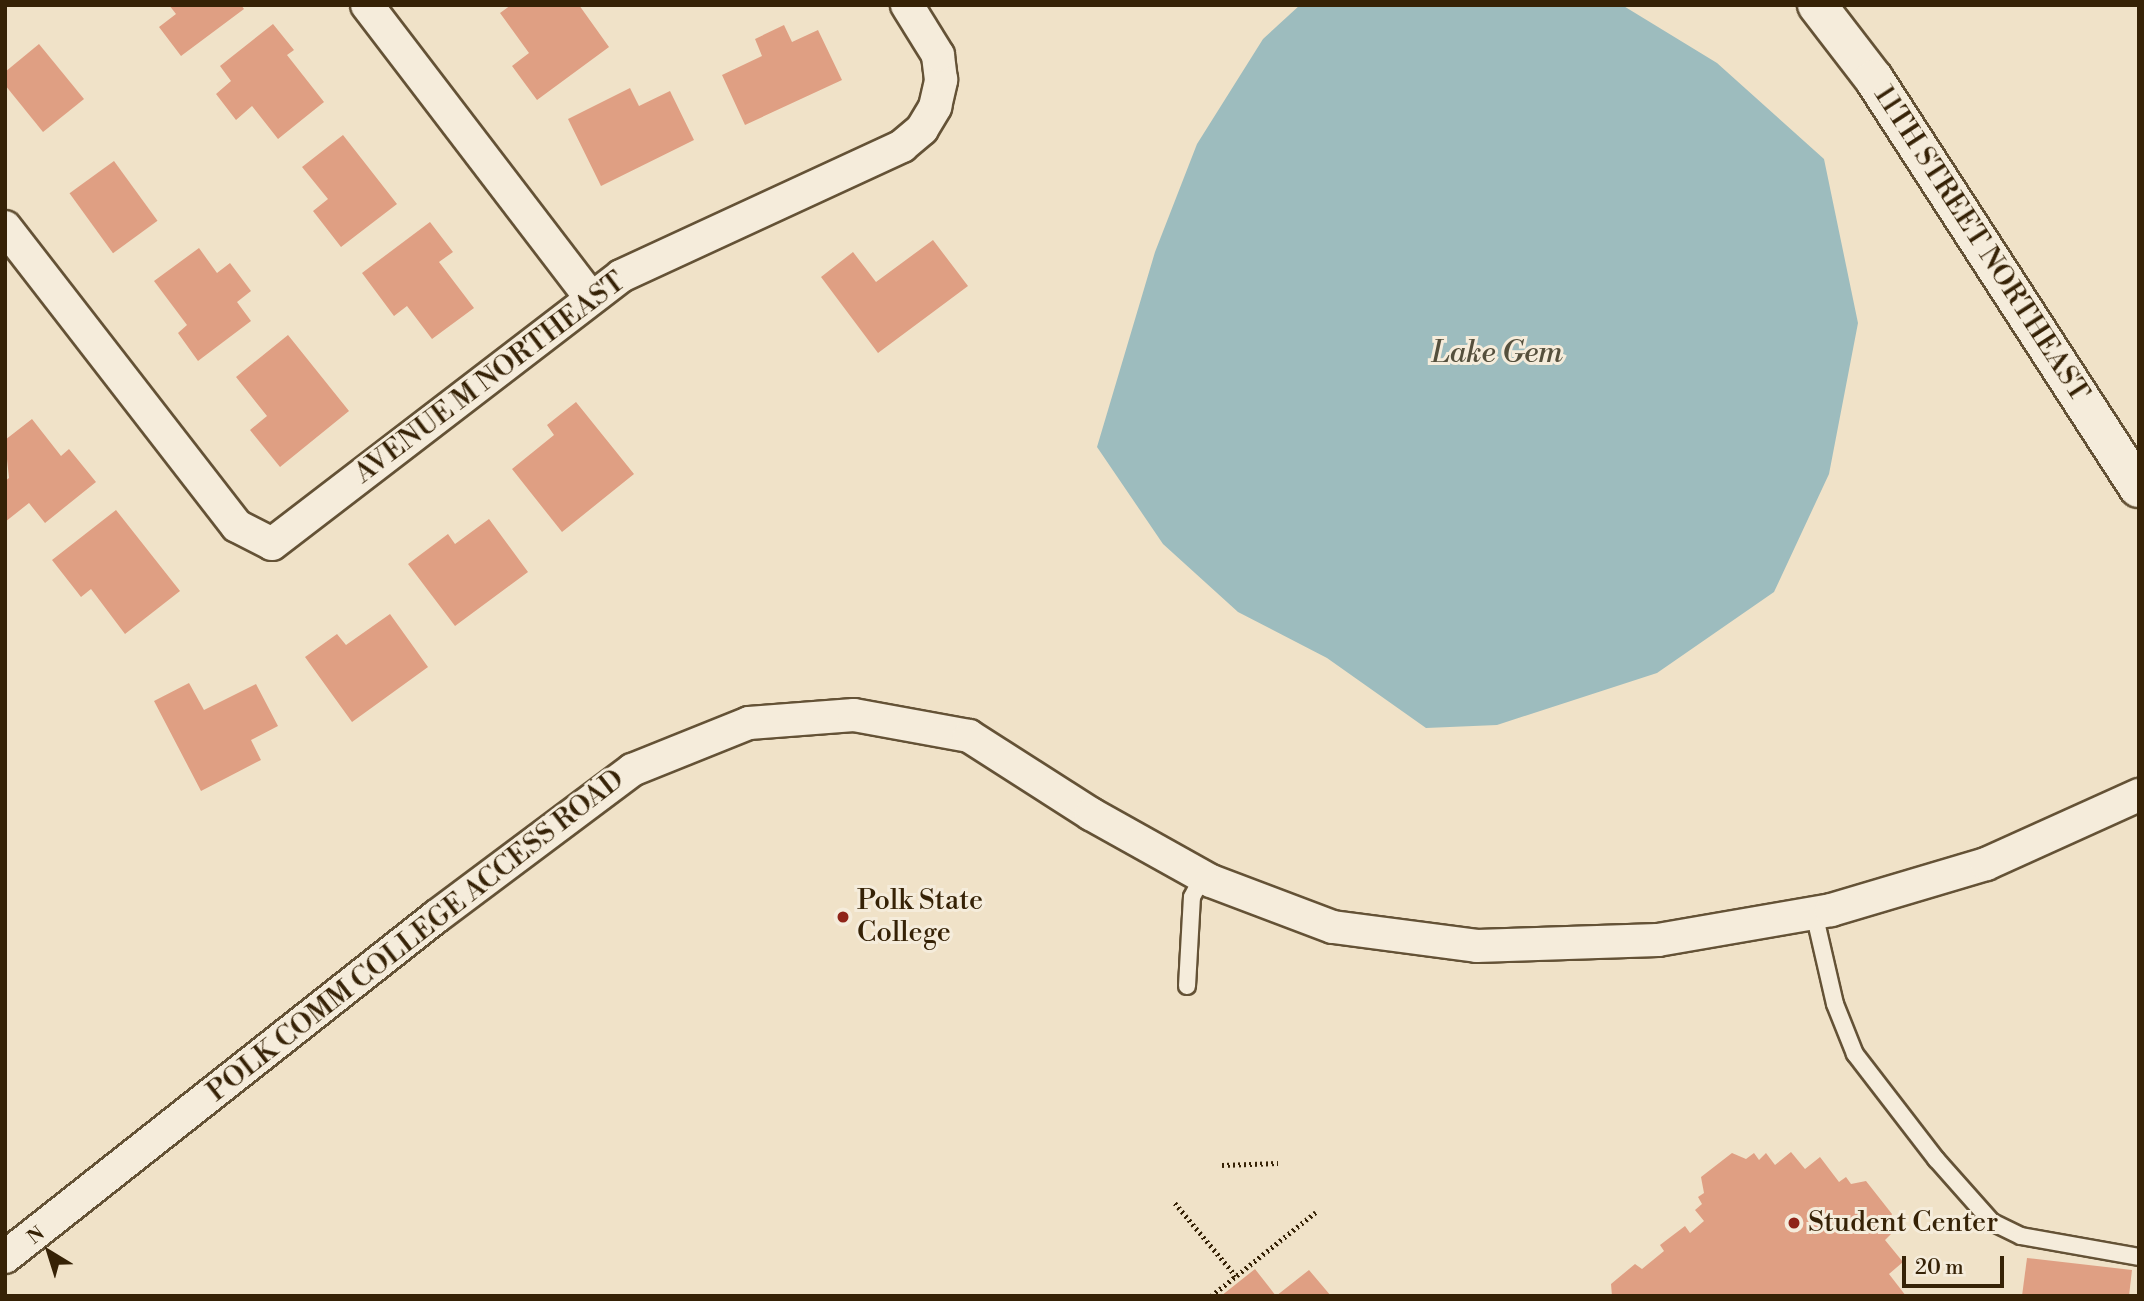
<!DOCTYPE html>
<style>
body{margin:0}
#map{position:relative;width:2144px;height:1301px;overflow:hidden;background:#f0e2c8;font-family:"Libre Bodoni",serif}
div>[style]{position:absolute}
.water>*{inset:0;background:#9dbcbe}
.building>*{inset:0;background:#df9f83;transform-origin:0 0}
.path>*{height:4.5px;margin-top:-2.25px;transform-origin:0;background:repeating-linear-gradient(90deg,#362206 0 2px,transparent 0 5.5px)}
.roads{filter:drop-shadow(2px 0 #645236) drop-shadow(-2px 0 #645236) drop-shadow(0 2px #645236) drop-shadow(0 -2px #645236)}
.service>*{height:16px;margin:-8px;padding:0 8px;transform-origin:8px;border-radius:8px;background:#f5ecdb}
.minor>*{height:32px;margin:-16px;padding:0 16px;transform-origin:16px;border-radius:16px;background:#f5ecdb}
.tertiary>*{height:38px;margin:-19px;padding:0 19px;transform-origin:19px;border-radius:19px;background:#f5ecdb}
.dots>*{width:19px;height:19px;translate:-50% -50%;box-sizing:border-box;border:4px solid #f5ecdb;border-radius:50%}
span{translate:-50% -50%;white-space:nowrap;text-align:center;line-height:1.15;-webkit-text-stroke:6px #f5ecdb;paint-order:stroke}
.street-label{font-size:28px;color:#362206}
.poi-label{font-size:28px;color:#362206}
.left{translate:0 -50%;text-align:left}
.water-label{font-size:30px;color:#55503d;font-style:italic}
.frame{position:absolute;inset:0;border:7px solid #362206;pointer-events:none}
.north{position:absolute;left:14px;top:1217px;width:70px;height:70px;-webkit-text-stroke:5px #f5ecdb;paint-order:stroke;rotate:322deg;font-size:19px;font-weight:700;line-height:28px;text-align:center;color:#362206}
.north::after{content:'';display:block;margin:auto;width:24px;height:32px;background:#362206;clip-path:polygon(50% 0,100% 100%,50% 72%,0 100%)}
.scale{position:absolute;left:1902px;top:1256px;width:102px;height:32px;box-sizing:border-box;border:4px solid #362206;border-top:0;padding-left:9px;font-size:21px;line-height:24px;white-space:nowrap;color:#362206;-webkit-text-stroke:5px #f5ecdb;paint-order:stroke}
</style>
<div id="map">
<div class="water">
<i style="clip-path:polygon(1300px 5px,1622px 5px,1717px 63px,1824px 159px,1858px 323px,1829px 474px,1774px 592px,1657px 673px,1497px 725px,1426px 728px,1327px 658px,1238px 612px,1163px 544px,1097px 447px,1155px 252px,1197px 144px,1263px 39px)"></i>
</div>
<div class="building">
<i style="clip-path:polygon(169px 5px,241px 5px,244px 9px,181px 56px,159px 27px,176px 14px)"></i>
<i style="clip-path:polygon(511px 5px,579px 5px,609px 47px,537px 100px,512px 66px,529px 53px,500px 13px)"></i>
<i style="clip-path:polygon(273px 24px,294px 50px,287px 55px,324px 102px,278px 139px,252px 106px,236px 120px,216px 94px,231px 81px,220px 66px)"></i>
<i style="clip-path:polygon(784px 25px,792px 42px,818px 30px,842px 80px,745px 125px,722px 75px,762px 56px,755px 39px)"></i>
<i style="clip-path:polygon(39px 44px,84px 99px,43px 132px,5px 85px,5px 72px)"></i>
<i style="clip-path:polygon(630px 88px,639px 106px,670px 91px,694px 140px,601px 186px,568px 119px)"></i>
<i style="clip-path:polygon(343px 135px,397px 204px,341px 247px,313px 211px,328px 199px,302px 167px)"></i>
<i style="left:114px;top:161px;width:74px;height:55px;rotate:54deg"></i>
<i style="clip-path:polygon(430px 222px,453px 252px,439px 262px,474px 308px,432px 339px,407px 306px,394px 316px,362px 273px)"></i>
<i style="clip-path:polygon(933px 240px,968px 286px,878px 353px,821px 277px,853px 252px,876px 282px)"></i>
<i style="clip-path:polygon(199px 248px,217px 273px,230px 263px,251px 291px,237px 302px,251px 321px,198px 361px,178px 333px,187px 325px,154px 281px)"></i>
<i style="clip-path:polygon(288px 335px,349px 411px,280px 467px,250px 430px,267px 416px,236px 377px)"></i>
<i style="clip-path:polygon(576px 402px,634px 474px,562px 532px,512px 469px,554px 435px,547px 425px)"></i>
<i style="clip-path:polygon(32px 419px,61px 456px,69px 449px,96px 482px,45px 523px,29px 503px,5px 522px,5px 481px,9px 478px,5px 440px)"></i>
<i style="clip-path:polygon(116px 510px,180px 591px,125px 634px,91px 589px,81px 597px,52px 560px)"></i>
<i style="clip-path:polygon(489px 519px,528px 572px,455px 626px,408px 564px,448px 534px,455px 544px)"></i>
<i style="clip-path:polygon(390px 614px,428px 667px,352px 722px,305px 657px,337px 634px,346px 645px)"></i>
<i style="clip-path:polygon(189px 683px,204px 710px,256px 684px,278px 726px,251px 740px,261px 760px,201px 791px,154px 701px)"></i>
<i style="clip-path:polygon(1791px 1152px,1805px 1169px,1820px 1157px,1839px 1182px,1846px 1177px,1851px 1184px,1866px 1181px,1892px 1214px,1886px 1227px,1891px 1234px,1885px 1240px,1903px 1262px,1889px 1274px,1906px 1296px,1612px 1296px,1611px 1284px,1635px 1264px,1642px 1269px,1664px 1251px,1660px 1245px,1685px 1226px,1690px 1233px,1704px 1221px,1695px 1210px,1702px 1204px,1698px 1197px,1704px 1193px,1701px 1177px,1732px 1153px,1746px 1159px,1754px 1153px,1759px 1160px,1766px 1153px,1775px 1165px)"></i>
<i style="clip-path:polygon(2027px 1258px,2132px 1270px,2129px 1296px,2022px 1296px)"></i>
<i style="clip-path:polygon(1255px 1269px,1276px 1296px,1309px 1270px,1331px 1296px,1221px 1296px)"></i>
</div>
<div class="path">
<i style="left:1222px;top:1165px;width:56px;rotate:-2deg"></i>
<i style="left:1175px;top:1203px;width:95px;rotate:50.1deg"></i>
<i style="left:1211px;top:1296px;width:134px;rotate:-38.7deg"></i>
</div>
<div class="roads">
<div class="service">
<i style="left:1814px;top:913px;width:93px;rotate:77deg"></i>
<i style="left:1835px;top:1004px;width:54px;rotate:68.2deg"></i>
<i style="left:1855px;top:1054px;width:133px;rotate:52.4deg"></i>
<i style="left:1936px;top:1159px;width:84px;rotate:48.4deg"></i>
<i style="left:1992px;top:1222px;width:32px;rotate:26deg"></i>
<i style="left:2021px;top:1236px;width:120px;rotate:10.1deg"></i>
<i style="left:1187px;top:986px;width:89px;rotate:-86.8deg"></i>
<i style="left:1192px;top:897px;width:24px;rotate:-62deg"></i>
</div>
<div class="minor">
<i style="left:367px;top:5px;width:367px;rotate:52.6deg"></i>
<i style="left:5px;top:227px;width:378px;rotate:52.2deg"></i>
<i style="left:237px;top:526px;width:39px;rotate:27deg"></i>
<i style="left:272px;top:544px;width:440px;rotate:-37.5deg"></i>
<i style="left:621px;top:276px;width:310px;rotate:-24.8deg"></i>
<i style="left:902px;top:146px;width:26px;rotate:-40deg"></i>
<i style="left:922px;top:129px;width:26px;rotate:-59deg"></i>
<i style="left:935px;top:107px;width:28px;rotate:-77deg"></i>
<i style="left:941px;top:80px;width:25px;rotate:-97deg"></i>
<i style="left:938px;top:55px;width:59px;rotate:-121.8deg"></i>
<i style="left:5px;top:1257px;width:550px;rotate:-38.29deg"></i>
<i style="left:437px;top:916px;width:244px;rotate:-36.8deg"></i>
<i style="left:632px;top:770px;width:126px;rotate:-21.9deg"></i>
<i style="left:749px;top:723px;width:105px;rotate:-4.4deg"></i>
<i style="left:854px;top:715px;width:117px;rotate:10.3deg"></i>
<i style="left:969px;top:736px;width:145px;rotate:32.6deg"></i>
<i style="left:1091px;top:814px;width:137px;rotate:29.2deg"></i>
<i style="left:1211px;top:881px;width:130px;rotate:20.7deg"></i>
<i style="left:1333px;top:927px;width:145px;rotate:7.5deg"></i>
<i style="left:1477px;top:946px;width:181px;rotate:-1.9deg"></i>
<i style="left:1658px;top:940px;width:176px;rotate:-9.8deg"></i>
<i style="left:1831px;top:910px;width:162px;rotate:-16.5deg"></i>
<i style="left:1986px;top:864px;width:168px;rotate:-24.3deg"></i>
</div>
<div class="tertiary">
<i style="left:1817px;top:5px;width:93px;rotate:52.4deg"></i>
<i style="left:1874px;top:79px;width:487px;rotate:57.1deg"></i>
</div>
</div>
<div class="dots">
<i style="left:843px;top:917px;background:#8f2418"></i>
<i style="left:1794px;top:1223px;background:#8f2418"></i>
</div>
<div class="street-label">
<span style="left:1981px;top:244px;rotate:57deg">11TH STREET NORTHEAST</span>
<span style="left:490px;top:378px;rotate:-37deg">AVENUE M NORTHEAST</span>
<span style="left:416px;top:936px;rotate:-38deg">POLK COMM COLLEGE ACCESS ROAD</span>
</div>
<div class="poi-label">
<span class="left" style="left:857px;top:917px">Polk State<br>College</span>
<span class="left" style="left:1808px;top:1223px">Student Center</span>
</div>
<div class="water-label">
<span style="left:1497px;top:353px">Lake Gem</span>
</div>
<div class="frame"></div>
<div class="north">N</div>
<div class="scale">20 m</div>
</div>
